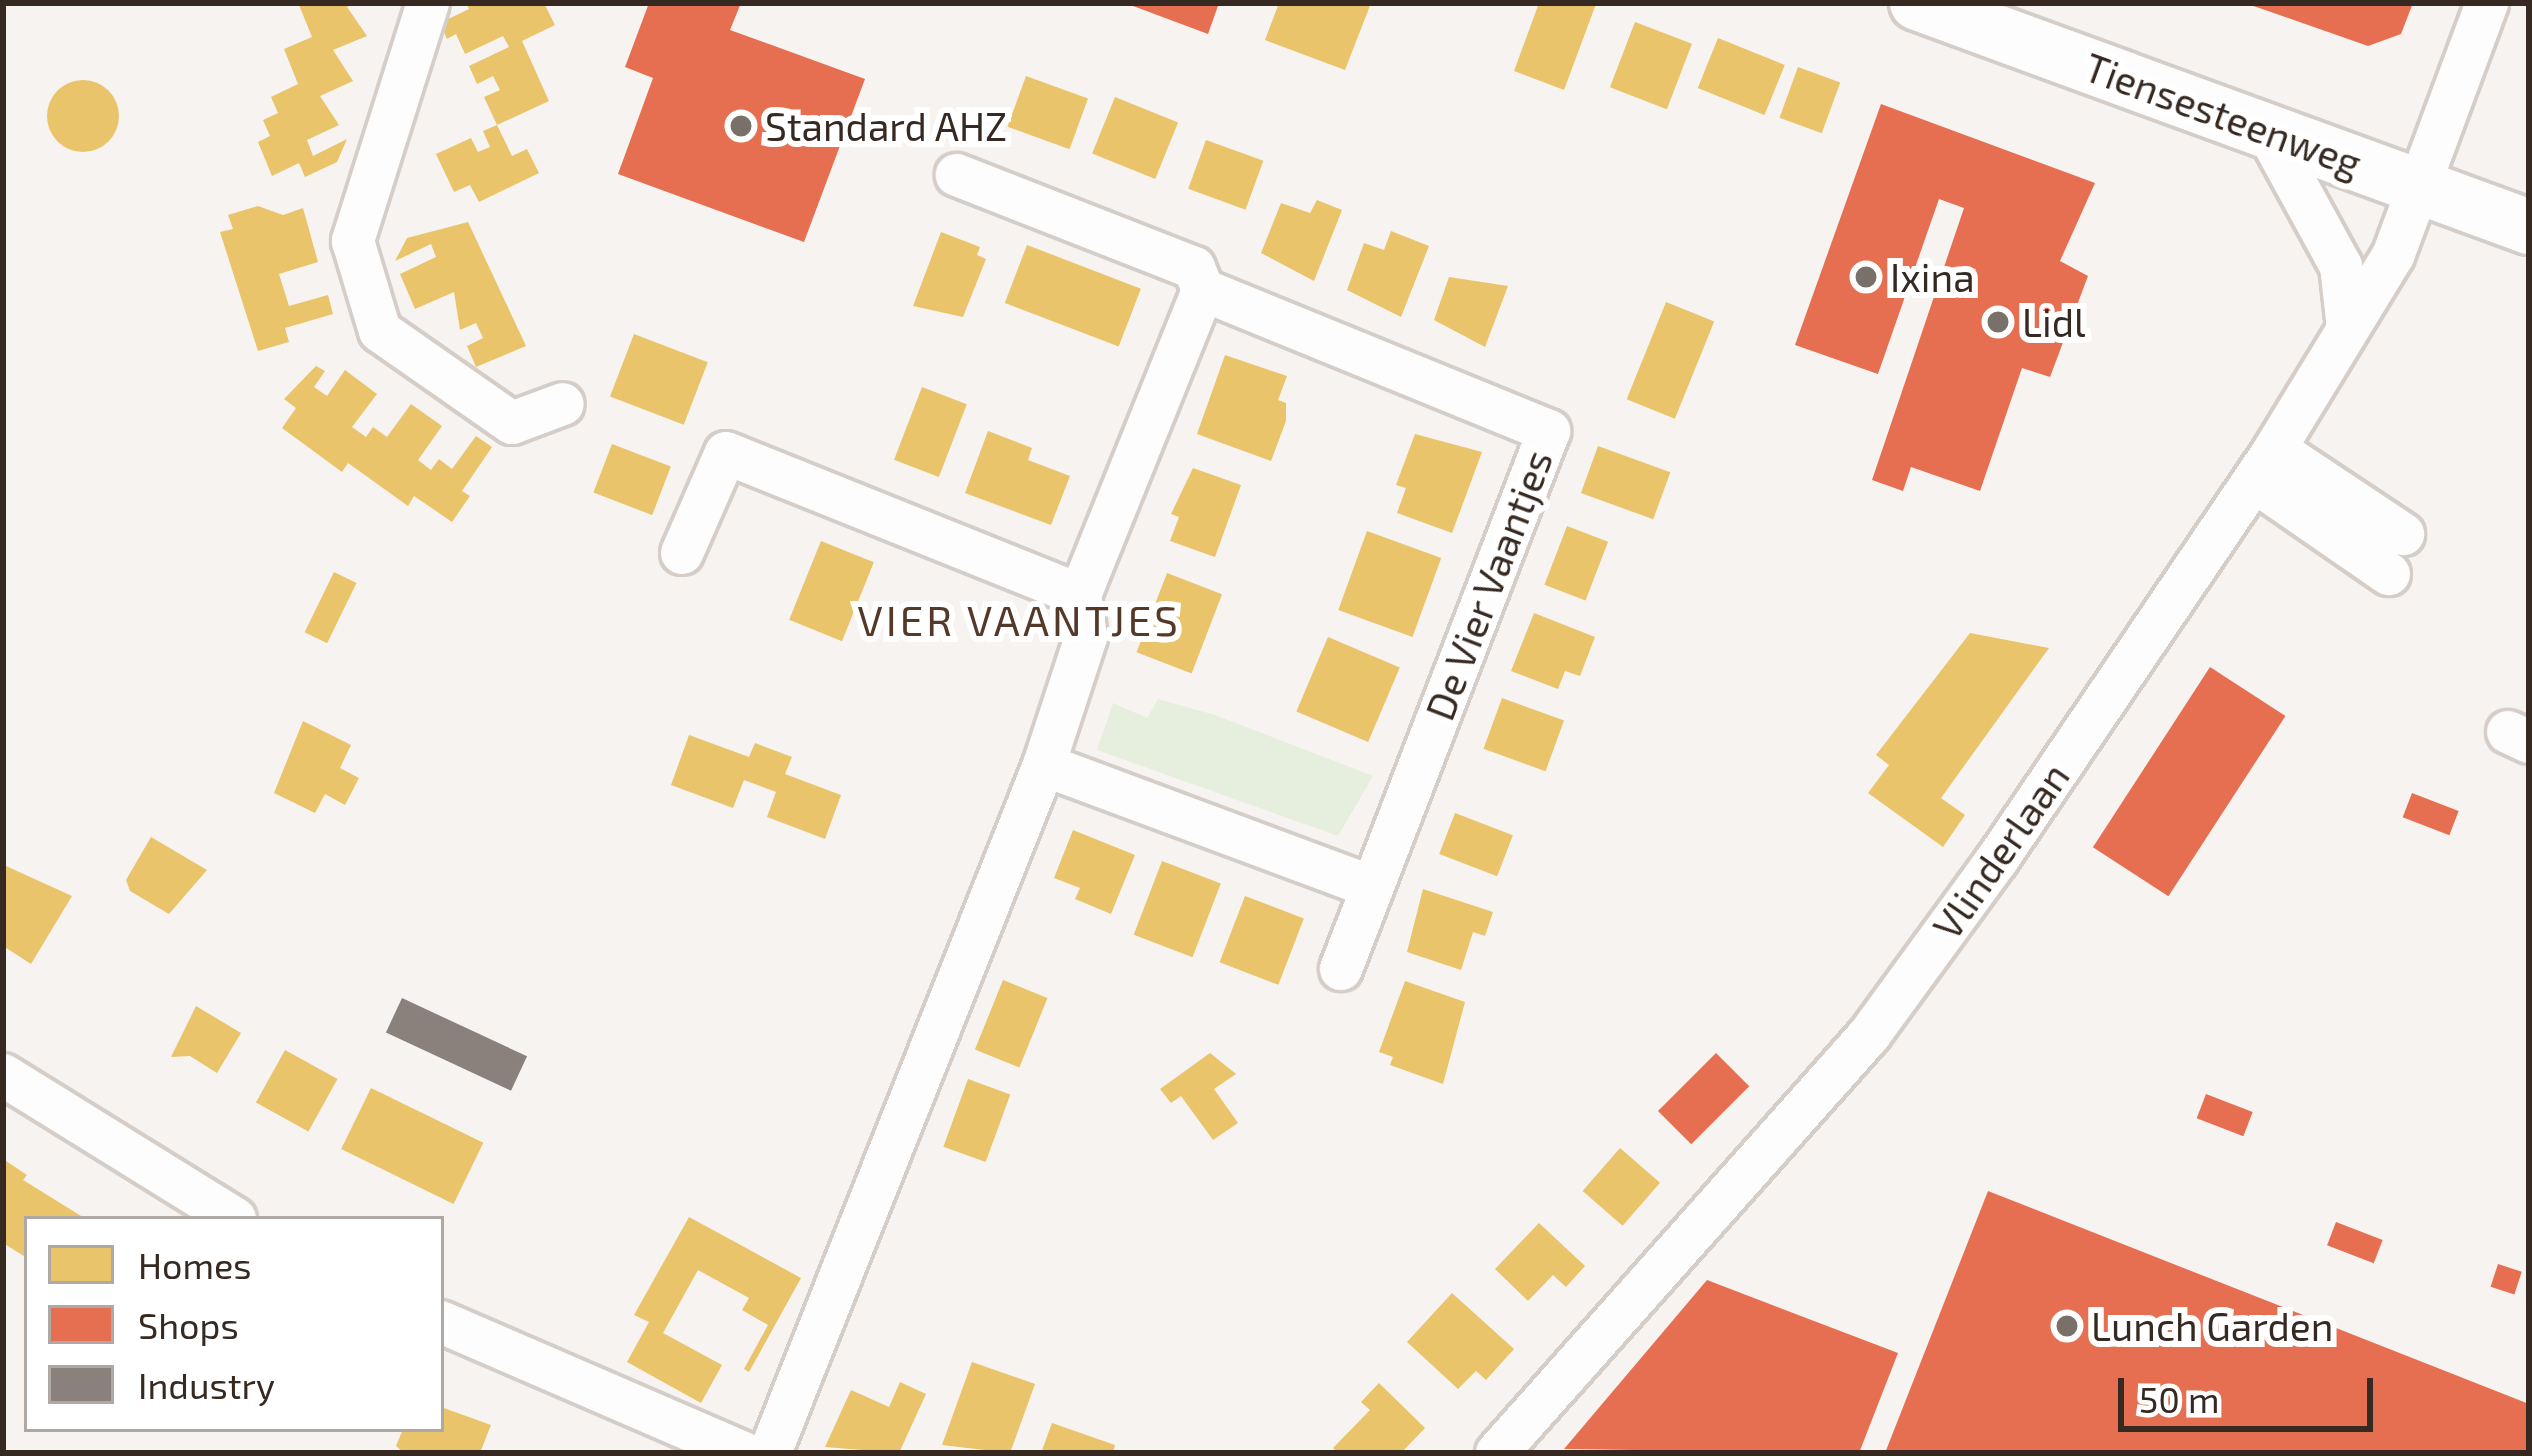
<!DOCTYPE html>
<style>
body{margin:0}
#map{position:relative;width:2532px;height:1456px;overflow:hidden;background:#f7f3f1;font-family:"Exo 2",sans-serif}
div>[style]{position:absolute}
.green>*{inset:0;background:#e6eedd}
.homes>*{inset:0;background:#e9c46a;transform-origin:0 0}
.round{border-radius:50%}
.shops>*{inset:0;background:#e76f51;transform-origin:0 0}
.industry>*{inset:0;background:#8a817c;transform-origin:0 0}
.roads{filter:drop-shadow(3px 0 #d5cdc8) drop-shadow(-3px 0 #d5cdc8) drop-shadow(0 3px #d5cdc8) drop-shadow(0 -3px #d5cdc8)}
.minor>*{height:42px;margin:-21px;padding:0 21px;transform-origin:21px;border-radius:21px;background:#fefdfd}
.major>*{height:54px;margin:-27px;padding:0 27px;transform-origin:27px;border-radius:27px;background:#fefdfd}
.dots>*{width:33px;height:33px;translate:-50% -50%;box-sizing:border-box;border:6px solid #fff;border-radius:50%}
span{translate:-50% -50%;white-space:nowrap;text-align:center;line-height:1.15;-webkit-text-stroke:12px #fff;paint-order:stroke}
.street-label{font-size:39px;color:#362921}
.poi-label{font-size:39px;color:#362921}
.left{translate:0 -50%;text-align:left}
.neighbourhood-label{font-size:42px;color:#553928;letter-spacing:3px}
.frame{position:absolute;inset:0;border:6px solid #362921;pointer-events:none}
.legend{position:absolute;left:24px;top:1216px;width:420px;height:216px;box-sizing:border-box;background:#fff;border:3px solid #afa9a6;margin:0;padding:15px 21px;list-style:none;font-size:36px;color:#362921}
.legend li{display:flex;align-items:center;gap:24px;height:60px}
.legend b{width:60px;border:3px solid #afa9a6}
.scale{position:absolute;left:2118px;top:1378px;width:255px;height:54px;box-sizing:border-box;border:6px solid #362921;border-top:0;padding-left:15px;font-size:36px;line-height:42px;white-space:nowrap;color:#362921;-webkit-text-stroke:9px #fff;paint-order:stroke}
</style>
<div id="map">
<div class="green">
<i style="clip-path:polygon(1158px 699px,1215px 715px,1373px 776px,1338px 836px,1097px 750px,1113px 703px,1147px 718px)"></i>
</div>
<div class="homes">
<i style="clip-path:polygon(304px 3px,357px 3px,347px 7px,367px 36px,333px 50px,353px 81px,320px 96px,339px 125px,307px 140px,313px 156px,347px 139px,337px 162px,305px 177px,299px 163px,272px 176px,258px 142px,270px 136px,263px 120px,278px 113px,271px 97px,298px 84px,284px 49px,312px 37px,299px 5px)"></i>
<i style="clip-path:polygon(466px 3px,544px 3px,555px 25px,522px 41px,549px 101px,497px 125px,512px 156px,527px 149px,539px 173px,479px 202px,470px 185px,454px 192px,436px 154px,471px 138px,478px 152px,490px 147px,483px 131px,497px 125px,484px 97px,500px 90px,493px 76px,477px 84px,469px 66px,509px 47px,503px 36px,465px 54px,456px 34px,447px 39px,440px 23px,469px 9px)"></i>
<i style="clip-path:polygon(1279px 3px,1371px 3px,1345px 70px,1265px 40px)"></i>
<i style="clip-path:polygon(1539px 3px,1596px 4px,1564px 90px,1514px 71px)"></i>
<i style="left:1635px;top:22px;width:61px;height:70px;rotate:21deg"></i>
<i style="left:1718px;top:38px;width:72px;height:54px;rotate:22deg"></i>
<i style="left:1798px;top:67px;width:45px;height:54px;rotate:20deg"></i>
<i style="left:1026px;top:76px;width:66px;height:54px;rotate:20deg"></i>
<i class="round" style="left:47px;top:80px;width:72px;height:72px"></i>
<i style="left:1115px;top:97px;width:68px;height:61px;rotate:22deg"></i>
<i style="left:1206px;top:140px;width:61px;height:52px;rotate:20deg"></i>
<i style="clip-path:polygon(1317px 200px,1342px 210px,1314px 281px,1261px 253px,1281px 203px,1310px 213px)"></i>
<i style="clip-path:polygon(258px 206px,283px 215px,303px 208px,318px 262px,279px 274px,289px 306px,328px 295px,333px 314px,285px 328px,289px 342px,258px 351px,220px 232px,233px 229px,228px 215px)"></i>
<i style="clip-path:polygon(468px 222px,526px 346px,476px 367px,467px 346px,483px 338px,476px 323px,460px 330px,454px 292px,415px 309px,400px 274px,436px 257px,431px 244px,395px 261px,407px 238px)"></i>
<i style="clip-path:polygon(1391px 231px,1429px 246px,1401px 317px,1347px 290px,1364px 243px,1384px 250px)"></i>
<i style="clip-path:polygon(941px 232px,980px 247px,977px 255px,986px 259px,963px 317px,913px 306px)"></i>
<i style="left:1027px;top:245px;width:122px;height:62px;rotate:21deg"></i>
<i style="clip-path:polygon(1449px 277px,1508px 286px,1485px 347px,1434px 320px)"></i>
<i style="left:1666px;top:302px;width:52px;height:105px;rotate:22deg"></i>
<i style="left:634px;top:334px;width:79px;height:67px;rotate:21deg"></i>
<i style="clip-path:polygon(1225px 355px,1287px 376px,1278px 400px,1286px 403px,1286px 421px,1271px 461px,1197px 434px)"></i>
<i style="clip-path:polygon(316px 366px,325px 371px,314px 387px,327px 396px,345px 370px,377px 394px,352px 427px,366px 437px,373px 427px,387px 437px,411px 404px,442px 426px,418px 460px,431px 470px,439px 459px,452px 469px,476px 436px,492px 447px,462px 491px,470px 496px,452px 522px,414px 496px,408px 506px,348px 463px,342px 472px,282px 428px,296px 408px,284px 399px)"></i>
<i style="left:922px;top:387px;width:48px;height:78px;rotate:21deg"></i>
<i style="clip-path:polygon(988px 431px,1032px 448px,1028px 460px,1070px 476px,1051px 525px,965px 493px)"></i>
<i style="clip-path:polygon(1415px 434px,1482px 452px,1452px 533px,1397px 513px,1406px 488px,1396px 485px)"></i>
<i style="left:612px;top:444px;width:63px;height:52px;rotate:21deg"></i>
<i style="left:1598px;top:446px;width:77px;height:50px;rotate:20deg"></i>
<i style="clip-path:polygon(1193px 468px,1241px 485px,1215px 557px,1170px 541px,1179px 517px,1171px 514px)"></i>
<i style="left:1567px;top:526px;width:44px;height:63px;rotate:21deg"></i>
<i style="left:1367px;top:531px;width:79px;height:84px;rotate:20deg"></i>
<i style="left:821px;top:541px;width:57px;height:85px;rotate:22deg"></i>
<i style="left:334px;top:572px;width:25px;height:67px;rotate:26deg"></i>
<i style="left:1167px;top:573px;width:59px;height:85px;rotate:21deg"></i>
<i style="clip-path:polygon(1534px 613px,1595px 637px,1580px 676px,1565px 671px,1558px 689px,1511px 671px)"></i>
<i style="clip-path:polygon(1970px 633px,2049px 648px,1941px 798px,1965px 815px,1943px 847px,1868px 793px,1889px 765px,1876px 755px)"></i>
<i style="left:1328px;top:637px;width:78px;height:81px;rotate:23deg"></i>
<i style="left:1502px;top:698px;width:66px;height:54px;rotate:20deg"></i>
<i style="clip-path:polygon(303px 721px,351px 745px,340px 768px,359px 778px,345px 805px,325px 794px,315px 813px,274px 793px)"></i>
<i style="clip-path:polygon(689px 735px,749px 757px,755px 743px,792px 757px,785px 774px,841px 795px,825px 839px,767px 817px,776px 792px,744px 780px,733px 808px,671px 785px)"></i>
<i style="left:1455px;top:813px;width:62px;height:44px;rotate:21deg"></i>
<i style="clip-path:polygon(1073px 830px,1135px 855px,1111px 914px,1075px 899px,1080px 888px,1054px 878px)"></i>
<i style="clip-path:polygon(151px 837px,207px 870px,169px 914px,130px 891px,126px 880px)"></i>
<i style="left:1162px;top:861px;width:63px;height:79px;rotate:21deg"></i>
<i style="clip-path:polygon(6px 866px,72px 896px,31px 964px,3px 946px)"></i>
<i style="clip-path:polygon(1423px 889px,1493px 912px,1485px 936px,1473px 932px,1461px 970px,1407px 952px)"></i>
<i style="left:1245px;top:896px;width:63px;height:71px;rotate:21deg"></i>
<i style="left:1003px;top:980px;width:48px;height:75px;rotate:22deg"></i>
<i style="clip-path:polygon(1405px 981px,1465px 1002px,1443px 1084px,1390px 1065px,1393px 1057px,1379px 1052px)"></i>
<i style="clip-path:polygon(196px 1006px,241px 1033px,217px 1073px,190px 1056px,171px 1057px)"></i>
<i style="left:285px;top:1050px;width:60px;height:60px;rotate:29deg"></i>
<i style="clip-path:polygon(1210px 1053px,1236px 1074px,1214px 1089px,1238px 1123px,1213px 1140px,1181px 1096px,1171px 1103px,1160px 1089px)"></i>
<i style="left:968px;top:1079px;width:45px;height:72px;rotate:20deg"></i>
<i style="left:371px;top:1088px;width:125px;height:68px;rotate:26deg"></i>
<i style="left:1620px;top:1148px;width:53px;height:57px;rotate:41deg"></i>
<i style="clip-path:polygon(3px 1159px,27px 1175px,23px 1180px,86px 1219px,27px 1219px,27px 1258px,3px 1243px)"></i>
<i style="clip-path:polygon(689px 1217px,801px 1278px,749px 1372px,744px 1369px,768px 1325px,742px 1310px,749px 1298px,698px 1270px,663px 1333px,722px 1365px,701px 1403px,627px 1362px,649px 1322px,634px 1315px)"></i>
<i style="clip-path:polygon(1539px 1223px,1585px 1266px,1566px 1287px,1553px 1275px,1528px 1301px,1495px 1269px)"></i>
<i style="clip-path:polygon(1452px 1293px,1514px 1349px,1486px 1380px,1476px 1371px,1458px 1389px,1407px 1342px)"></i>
<i style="clip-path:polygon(972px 1362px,1035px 1384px,1010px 1453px,942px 1445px)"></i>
<i style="clip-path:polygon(900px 1382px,926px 1394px,899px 1453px,825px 1447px,851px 1390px,889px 1407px)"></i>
<i style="clip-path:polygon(1379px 1383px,1425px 1428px,1401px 1453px,1338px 1453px,1333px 1448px,1370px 1410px,1361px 1402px)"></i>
<i style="clip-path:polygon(441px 1407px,491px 1425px,480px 1453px,404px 1453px,396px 1446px,403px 1429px,441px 1429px)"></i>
<i style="clip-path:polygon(1052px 1423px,1115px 1445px,1113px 1453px,1041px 1453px)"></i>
</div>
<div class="shops">
<i style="clip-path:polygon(649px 3px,741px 3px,730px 30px,865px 79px,804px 242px,618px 174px,653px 78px,625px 67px)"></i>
<i style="clip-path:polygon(1125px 3px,1219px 3px,1208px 34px)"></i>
<i style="clip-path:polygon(2245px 3px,2413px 3px,2401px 34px,2368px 46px)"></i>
<i style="clip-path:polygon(1881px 104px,2095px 183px,2060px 261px,2088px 276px,2050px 377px,2022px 368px,1980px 491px,1911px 467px,1903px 491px,1872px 480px,1964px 208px,1939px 199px,1878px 374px,1795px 345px)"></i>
<i style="left:2210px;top:667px;width:90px;height:215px;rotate:33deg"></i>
<i style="left:2412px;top:793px;width:50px;height:26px;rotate:21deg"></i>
<i style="left:1716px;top:1053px;width:47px;height:82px;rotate:45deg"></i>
<i style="left:2206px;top:1094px;width:50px;height:26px;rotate:21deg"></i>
<i style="clip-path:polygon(1988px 1191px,2529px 1404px,2529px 1453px,1885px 1453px)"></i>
<i style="left:2336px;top:1222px;width:50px;height:25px;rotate:21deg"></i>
<i style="left:2498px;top:1264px;width:25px;height:24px;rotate:18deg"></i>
<i style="clip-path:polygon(1707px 1280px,1898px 1353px,1859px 1453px,1564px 1449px)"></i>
</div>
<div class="industry">
<i style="left:402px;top:998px;width:138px;height:38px;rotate:25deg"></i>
</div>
<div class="roads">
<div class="minor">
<i style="left:428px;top:3px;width:250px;rotate:107.5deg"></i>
<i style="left:353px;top:241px;width:94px;rotate:73.3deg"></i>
<i style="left:380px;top:331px;width:161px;rotate:34.9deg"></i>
<i style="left:512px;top:423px;width:54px;rotate:-20.4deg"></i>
<i style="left:2267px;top:131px;width:154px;rotate:61.3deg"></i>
<i style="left:2341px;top:266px;width:62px;rotate:83.6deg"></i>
<i style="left:1203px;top:290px;width:374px;rotate:22.2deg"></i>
<i style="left:1549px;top:431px;width:577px;rotate:111.14deg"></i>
<i style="left:2275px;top:449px;width:154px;rotate:33.6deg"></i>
<i style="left:2254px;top:481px;width:164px;rotate:34.6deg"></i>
<i style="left:682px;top:553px;width:109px;rotate:-66.3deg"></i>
<i style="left:726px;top:453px;width:381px;rotate:21.9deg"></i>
<i style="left:1080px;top:595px;width:329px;rotate:-68deg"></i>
<i style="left:1203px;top:290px;width:24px;rotate:-112deg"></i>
<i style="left:1194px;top:268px;width:255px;rotate:-158.6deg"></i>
<i style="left:2508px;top:732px;width:23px;rotate:25deg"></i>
<i style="left:1044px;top:765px;width:350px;rotate:20.4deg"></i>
<i style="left:3px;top:1075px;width:273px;rotate:31.8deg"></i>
<i style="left:441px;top:1322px;width:330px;rotate:23.4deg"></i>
<i style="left:770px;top:1453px;width:741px;rotate:-68.28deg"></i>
<i style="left:1044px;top:765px;width:135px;rotate:-71.8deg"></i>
<i style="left:1086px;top:637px;width:42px;rotate:-98.1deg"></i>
<i style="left:1497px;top:1453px;width:561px;rotate:-48.32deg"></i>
<i style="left:1870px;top:1034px;width:215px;rotate:-53.9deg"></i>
<i style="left:1997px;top:860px;width:496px;rotate:-55.9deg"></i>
<i style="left:2275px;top:449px;width:226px;rotate:-58.6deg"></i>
<i style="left:2393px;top:256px;width:270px;rotate:-69.6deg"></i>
</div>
<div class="major">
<i style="left:1917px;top:3px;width:652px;rotate:20.1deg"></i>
</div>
</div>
<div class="dots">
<i style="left:741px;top:126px;background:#7a706a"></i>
<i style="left:1866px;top:277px;background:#7a706a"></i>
<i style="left:1998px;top:322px;background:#7a706a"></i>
<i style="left:2067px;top:1326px;background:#7a706a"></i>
</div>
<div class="street-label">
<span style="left:2223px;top:115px;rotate:20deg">Tiensesteenweg</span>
<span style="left:1489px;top:585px;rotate:-69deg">De Vier Vaantjes</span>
<span style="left:2001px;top:851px;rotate:-55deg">Vlinderlaan</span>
</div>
<div class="poi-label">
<span class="left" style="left:765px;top:126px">Standard AHZ</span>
<span class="left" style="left:1890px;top:277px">Ixina</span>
<span class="left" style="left:2022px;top:322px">Lidl</span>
<span class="left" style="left:2091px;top:1326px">Lunch Garden</span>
</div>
<div class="neighbourhood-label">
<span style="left:1019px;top:619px">VIER VAANTJES</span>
</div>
<div class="frame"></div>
<ul class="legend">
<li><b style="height:33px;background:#e9c46a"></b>Homes</li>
<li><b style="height:33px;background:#e76f51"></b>Shops</li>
<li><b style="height:33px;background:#8a817c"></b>Industry</li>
</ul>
<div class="scale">50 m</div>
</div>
